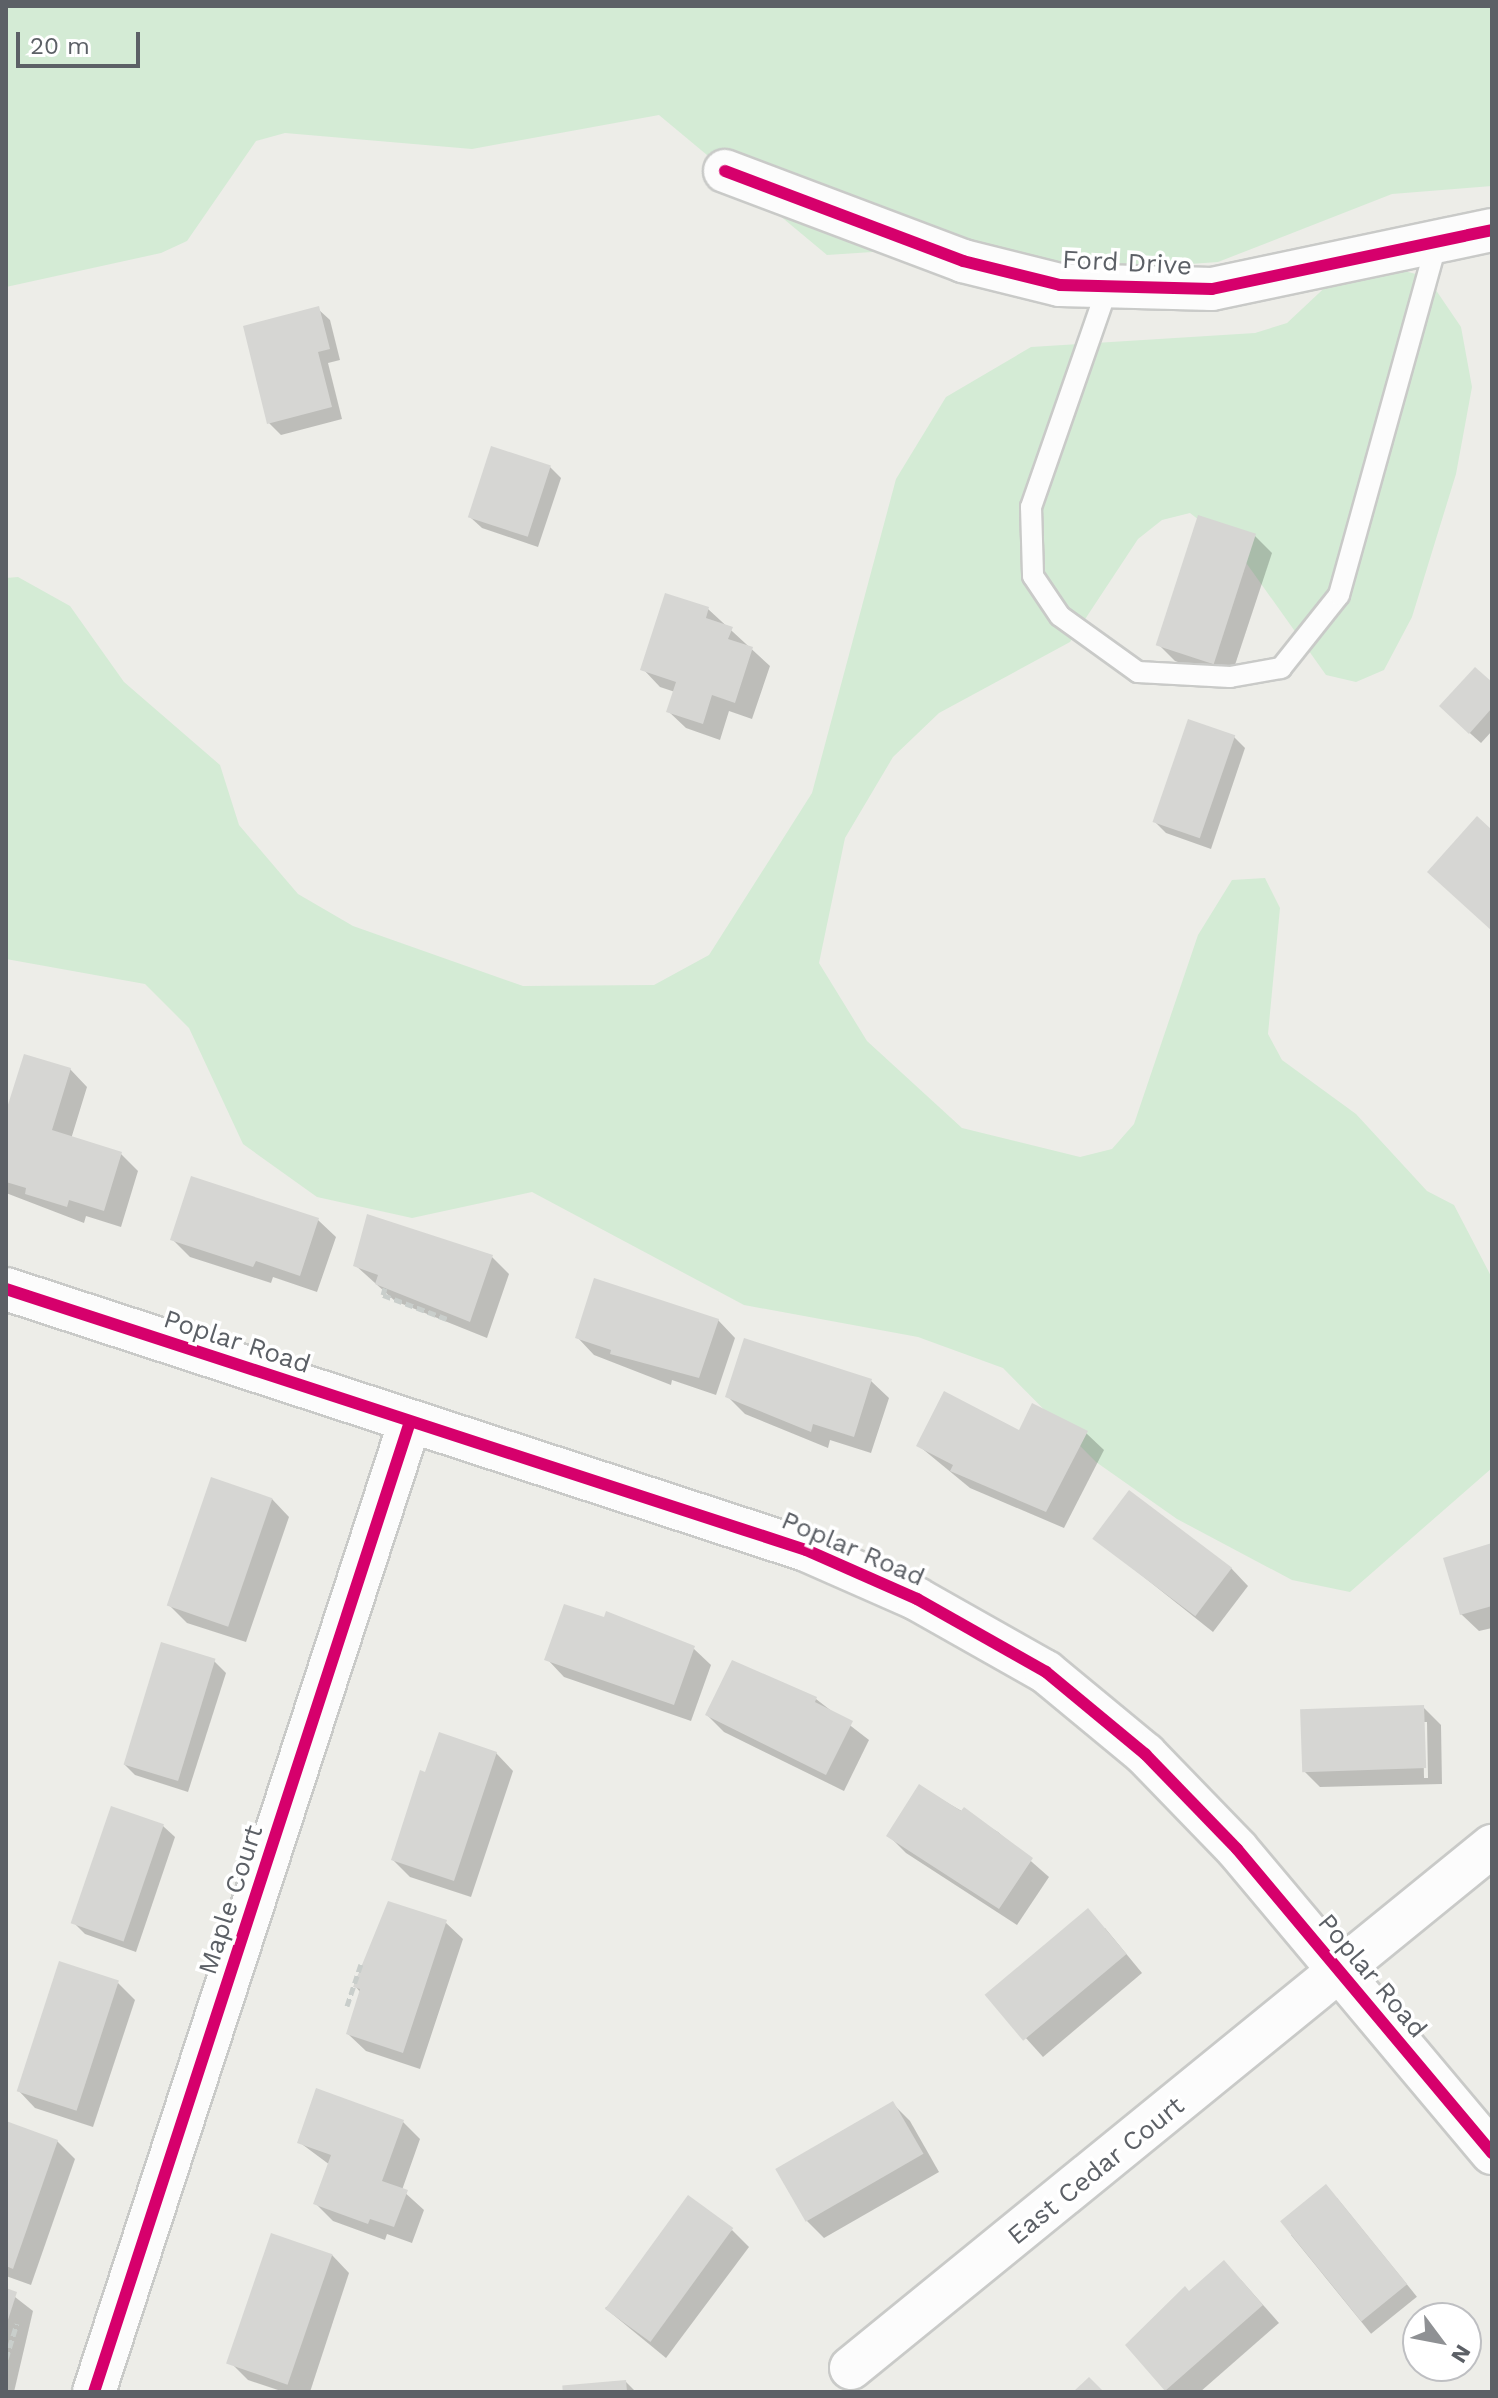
<!DOCTYPE html>
<style>
body{margin:0}
#map{position:relative;width:1498px;height:2398px;overflow:hidden;background:#edede8;font-family:"Work Sans",sans-serif}
div>[style]{position:absolute}
.green>*{inset:0;background:#d4ebd5}
.shadow>*{inset:0;background:#0003;transform-origin:0 0}
.building>*{inset:0;background:#d6d6d3;transform-origin:0 0}
.path>*{height:5px;margin-top:-2.5px;transform-origin:0;background:repeating-linear-gradient(90deg,#c9cecb 0 8px,transparent 0 12px)}
.roads{filter:drop-shadow(2px 0 #c9cac8) drop-shadow(-2px 0 #c9cac8) drop-shadow(0 2px #c9cac8) drop-shadow(0 -2px #c9cac8)}
.lane>*{height:20px;margin:-10px;padding:0 10px;transform-origin:10px;border-radius:10px;background:#fcfcfc}
.street>*{height:42px;margin:-21px;padding:0 21px;transform-origin:21px;border-radius:21px;background:#fcfcfc}
.cycleway>*{height:12px;margin:-6px;padding:0 6px;transform-origin:6px;border-radius:6px;background:#d6006c}
span{translate:-50% -50%;white-space:nowrap;text-align:center;line-height:1.15;-webkit-text-stroke:7px #fff;paint-order:stroke}
.street-label{font-size:26px;color:#5c6066}
.frame{position:absolute;inset:0;border:8px solid #5c6066;pointer-events:none}
.north{position:absolute;left:1402px;top:2302px;width:80px;height:80px;box-sizing:border-box;background:#fff;border:2px solid #bebfc2;border-radius:50%;rotate:122deg;font-size:22px;font-weight:700;line-height:32px;text-align:center;color:#5c6066}
.north::after{content:'';display:block;margin:auto;width:28px;height:36px;background:#8f9194;clip-path:polygon(50% 0,100% 100%,50% 72%,0 100%)}
.scale{position:absolute;left:16px;top:32px;width:124px;height:36px;box-sizing:border-box;border:4px solid #5c6066;border-top:0;padding-left:10px;font-size:24px;line-height:28px;white-space:nowrap;color:#5c6066;-webkit-text-stroke:6px #fff;paint-order:stroke}
</style>
<div id="map">
<div class="green">
<i style="clip-path:polygon(6px 6px,1492px 6px,1492px 186px,1392px 194px,1218px 262px,1064px 273px,948px 247px,827px 255px,659px 115px,472px 149px,285px 133px,256px 141px,187px 241px,161px 253px,6px 287px)"></i>
<i style="clip-path:polygon(1397px 269px,1427px 277px,1461px 327px,1472px 387px,1456px 474px,1412px 617px,1384px 670px,1356px 682px,1326px 675px,1237px 550px,1190px 513px,1162px 520px,1138px 539px,1070px 642px,939px 713px,893px 757px,845px 838px,819px 963px,867px 1041px,962px 1128px,1080px 1157px,1112px 1149px,1134px 1124px,1198px 935px,1232px 880px,1265px 878px,1280px 908px,1268px 1034px,1282px 1060px,1356px 1114px,1427px 1191px,1454px 1205px,1492px 1278px,1492px 1468px,1350px 1592px,1292px 1580px,1177px 1519px,1096px 1462px,1003px 1368px,918px 1337px,744px 1305px,532px 1192px,412px 1218px,317px 1197px,243px 1144px,189px 1028px,145px 984px,6px 959px,6px 578px,18px 577px,70px 606px,124px 682px,220px 765px,239px 825px,298px 894px,353px 926px,523px 986px,654px 985px,709px 955px,812px 793px,896px 479px,946px 397px,1031px 347px,1255px 333px,1287px 323px,1334px 279px)"></i>
</div>
<div class="shadow">
<i style="clip-path:polygon(318px 309px,330px 320px,340px 360px,328px 363px,342px 419px,281px 435px,269px 423px)"></i>
<i style="clip-path:polygon(550px 467px,561px 478px,538px 547px,482px 528px,470px 517px)"></i>
<i style="clip-path:polygon(1255px 536px,1272px 553px,1230px 680px,1175px 661px,1158px 644px)"></i>
<i style="clip-path:polygon(708px 609px,770px 666px,752px 719px,729px 711px,720px 740px,686px 728px,668px 711px,675px 692px,660px 687px,643px 669px)"></i>
<i style="clip-path:polygon(1492px 685px,1492px 731px,1481px 743px,1453px 718px)"></i>
<i style="clip-path:polygon(1234px 737px,1245px 748px,1211px 849px,1166px 833px,1155px 822px)"></i>
<i style="clip-path:polygon(70px 1069px,87px 1087px,71px 1139px,121px 1154px,138px 1171px,121px 1227px,86px 1216px,84px 1223px,6px 1193px,6px 1118px)"></i>
<i style="clip-path:polygon(193px 1179px,318px 1220px,336px 1237px,317px 1292px,273px 1277px,271px 1283px,190px 1257px,172px 1239px)"></i>
<i style="clip-path:polygon(492px 1257px,509px 1274px,487px 1338px,395px 1301px,355px 1265px)"></i>
<i style="clip-path:polygon(718px 1320px,735px 1338px,716px 1395px,672px 1380px,671px 1385px,594px 1355px,577px 1337px)"></i>
<i style="clip-path:polygon(871px 1381px,889px 1398px,871px 1453px,830px 1440px,828px 1448px,745px 1414px,728px 1397px)"></i>
<i style="clip-path:polygon(1020px 1432px,1086px 1433px,1104px 1450px,1064px 1528px,970px 1488px,919px 1446px)"></i>
<i style="clip-path:polygon(272px 1499px,289px 1517px,246px 1642px,187px 1623px,170px 1606px)"></i>
<i style="clip-path:polygon(1096px 1539px,1231px 1568px,1248px 1586px,1213px 1632px)"></i>
<i style="clip-path:polygon(1492px 1545px,1492px 1628px,1479px 1631px,1461px 1614px)"></i>
<i style="clip-path:polygon(605px 1620px,693px 1648px,711px 1665px,691px 1721px,564px 1677px,547px 1659px)"></i>
<i style="clip-path:polygon(214px 1661px,226px 1673px,188px 1792px,135px 1775px,124px 1764px)"></i>
<i style="clip-path:polygon(816px 1699px,869px 1740px,844px 1791px,724px 1732px,707px 1715px)"></i>
<i style="clip-path:polygon(evenodd,1423px 1707px,1441px 1725px,1442px 1784px,1320px 1787px,1303px 1770px,1423px 1707px,1423px 1722px,1427px 1722px,1428px 1778px,1424px 1778px,1423px 1722px)"></i>
<i style="clip-path:polygon(496px 1753px,513px 1771px,471px 1897px,410px 1877px,393px 1860px)"></i>
<i style="clip-path:polygon(920px 1787px,998px 1832px,1049px 1877px,1017px 1925px,906px 1853px,889px 1836px)"></i>
<i style="clip-path:polygon(163px 1826px,175px 1837px,136px 1952px,85px 1934px,74px 1923px)"></i>
<i style="clip-path:polygon(445px 1922px,463px 1939px,420px 2069px,366px 2051px,348px 2034px,361px 1993px,355px 1986px)"></i>
<i style="clip-path:polygon(1105px 1928px,1142px 1973px,1043px 2057px,988px 1996px)"></i>
<i style="clip-path:polygon(118px 1983px,135px 2000px,93px 2127px,35px 2108px,18px 2090px)"></i>
<i style="clip-path:polygon(893px 2104px,910px 2121px,939px 2172px,824px 2238px,807px 2221px,778px 2170px)"></i>
<i style="clip-path:polygon(403px 2122px,420px 2139px,402px 2190px,424px 2210px,412px 2243px,387px 2234px,385px 2240px,333px 2221px,316px 2204px,330px 2165px,299px 2142px)"></i>
<i style="clip-path:polygon(6px 2124px,57px 2141px,75px 2159px,31px 2285px,6px 2276px)"></i>
<i style="left:1337px;top:2198px;width:127px;height:59px;rotate:51deg"></i>
<i style="clip-path:polygon(732px 2230px,749px 2247px,666px 2358px,605px 2308px)"></i>
<i style="clip-path:polygon(332px 2255px,349px 2273px,310px 2392px,284px 2392px,248px 2380px,231px 2363px)"></i>
<i style="clip-path:polygon(1241px 2280px,1279px 2323px,1200px 2392px,1168px 2392px,1127px 2346px,1190px 2294px)"></i>
<i style="clip-path:polygon(6px 2290px,33px 2311px,14px 2392px,6px 2392px)"></i>
<i style="clip-path:polygon(626px 2382px,636px 2392px,564px 2392px)"></i>
</div>
<div class="building">
<i style="clip-path:polygon(319px 306px,330px 349px,318px 352px,332px 407px,267px 424px,243px 326px)"></i>
<i style="left:491px;top:446px;width:63px;height:75px;rotate:18deg"></i>
<i style="left:1198px;top:515px;width:61px;height:137px;rotate:18deg"></i>
<i style="clip-path:polygon(665px 593px,709px 607px,706px 618px,733px 627px,728px 639px,753px 647px,735px 703px,712px 695px,703px 724px,666px 712px,676px 682px,640px 670px)"></i>
<i style="clip-path:polygon(1475px 667px,1492px 682px,1492px 708px,1469px 734px,1439px 706px)"></i>
<i style="left:1188px;top:719px;width:50px;height:109px;rotate:19deg"></i>
<i style="clip-path:polygon(1477px 816px,1492px 830px,1492px 931px,1427px 872px)"></i>
<i style="clip-path:polygon(24px 1054px,71px 1068px,52px 1130px,122px 1152px,104px 1211px,69px 1200px,67px 1207px,25px 1194px,26px 1188px,6px 1182px,6px 1111px)"></i>
<i style="clip-path:polygon(191px 1176px,319px 1218px,300px 1276px,256px 1261px,253px 1267px,170px 1240px)"></i>
<i style="clip-path:polygon(367px 1214px,493px 1255px,470px 1322px,375px 1284px,378px 1275px,353px 1266px)"></i>
<i style="clip-path:polygon(594px 1278px,719px 1319px,699px 1378px,610px 1354px,611px 1350px,575px 1338px)"></i>
<i style="clip-path:polygon(744px 1338px,872px 1379px,854px 1437px,813px 1424px,811px 1432px,725px 1397px)"></i>
<i style="clip-path:polygon(944px 1391px,1019px 1430px,1032px 1403px,1088px 1431px,1046px 1512px,950px 1471px,953px 1465px,916px 1446px)"></i>
<i style="left:211px;top:1477px;width:65px;height:136px;rotate:19deg"></i>
<i style="left:1129px;top:1490px;width:129px;height:61px;rotate:37deg"></i>
<i style="clip-path:polygon(1492px 1543px,1492px 1606px,1460px 1615px,1443px 1558px)"></i>
<i style="clip-path:polygon(564px 1604px,604px 1617px,606px 1611px,695px 1646px,674px 1705px,544px 1660px)"></i>
<i style="left:161px;top:1642px;width:57px;height:128px;rotate:17deg"></i>
<i style="clip-path:polygon(732px 1660px,817px 1697px,815px 1702px,853px 1721px,826px 1775px,705px 1715px)"></i>
<i style="left:1424px;top:1705px;width:63px;height:124px;rotate:88deg"></i>
<i style="clip-path:polygon(439px 1732px,497px 1752px,454px 1881px,391px 1860px,420px 1770px,425px 1772px)"></i>
<i style="clip-path:polygon(919px 1784px,961px 1811px,964px 1807px,1033px 1858px,999px 1909px,886px 1836px)"></i>
<i style="left:111px;top:1806px;width:56px;height:124px;rotate:19deg"></i>
<i style="clip-path:polygon(388px 1901px,447px 1920px,403px 2053px,346px 2034px,360px 1989px,353px 1987px)"></i>
<i style="left:1088px;top:1908px;width:60px;height:135px;rotate:50deg"></i>
<i style="left:59px;top:1961px;width:63px;height:137px;rotate:18deg"></i>
<i style="clip-path:polygon(316px 2088px,404px 2120px,382px 2181px,408px 2190px,394px 2227px,370px 2219px,368px 2224px,313px 2204px,331px 2155px,297px 2143px)"></i>
<i style="left:893px;top:2101px;width:61px;height:136px;rotate:60deg"></i>
<i style="clip-path:polygon(6px 2121px,58px 2140px,13px 2269px,6px 2266px)"></i>
<i style="left:1326px;top:2184px;width:129px;height:59px;rotate:51deg"></i>
<i style="left:688px;top:2195px;width:56px;height:141px;rotate:36deg"></i>
<i style="left:271px;top:2233px;width:65px;height:138px;rotate:19deg"></i>
<i style="clip-path:polygon(1224px 2260px,1263px 2305px,1165px 2391px,1125px 2345px,1185px 2286px,1189px 2291px)"></i>
<i style="clip-path:polygon(6px 2288px,17px 2292px,7px 2323px,6px 2323px)"></i>
<i style="clip-path:polygon(1089px 2377px,1104px 2392px,1073px 2392px)"></i>
<i style="left:626px;top:2380px;width:12px;height:64px;rotate:85deg"></i>
</div>
<div class="path">
<i style="left:385px;top:1288px;width:7px;rotate:106deg"></i>
<i style="left:383px;top:1295px;width:68px;rotate:20.6deg"></i>
<i style="left:347px;top:2006px;width:44px;rotate:-71.6deg"></i>
<i style="left:6px;top:2359px;width:37px;rotate:-73deg"></i>
</div>
<div class="roads">
<div class="lane">
<i style="left:1108px;top:286px;width:234px;rotate:109.2deg"></i>
<i style="left:1031px;top:507px;width:69px;rotate:88.3deg"></i>
<i style="left:1033px;top:576px;width:48px;rotate:56deg"></i>
<i style="left:1060px;top:616px;width:96px;rotate:35.7deg"></i>
<i style="left:1138px;top:672px;width:92px;rotate:3.1deg"></i>
<i style="left:1230px;top:677px;width:52px;rotate:-10deg"></i>
<i style="left:1281px;top:668px;width:93px;rotate:-51.5deg"></i>
<i style="left:1339px;top:595px;width:367px;rotate:-74.5deg"></i>
</div>
<div class="street">
<i style="left:725px;top:171px;width:254px;rotate:20.7deg"></i>
<i style="left:963px;top:261px;width:100px;rotate:13.9deg"></i>
<i style="left:1060px;top:285px;width:152px;rotate:1.5deg"></i>
<i style="left:1212px;top:289px;width:286px;rotate:-11.9deg"></i>
<i style="left:6px;top:1289px;width:841px;rotate:18.07deg"></i>
<i style="left:806px;top:1550px;width:121px;rotate:23.8deg"></i>
<i style="left:917px;top:1599px;width:148px;rotate:29.5deg"></i>
<i style="left:1046px;top:1672px;width:129px;rotate:39.6deg"></i>
<i style="left:1145px;top:1754px;width:132px;rotate:45.9deg"></i>
<i style="left:1237px;top:1849px;width:397px;rotate:50deg"></i>
<i style="left:851px;top:2368px;width:827px;rotate:-39.16deg"></i>
<i style="left:94px;top:2392px;width:1020px;rotate:-71.96deg"></i>
</div>
</div>
<div class="cycleway">
<i style="left:725px;top:171px;width:254px;rotate:20.7deg"></i>
<i style="left:963px;top:261px;width:100px;rotate:13.9deg"></i>
<i style="left:1060px;top:285px;width:152px;rotate:1.5deg"></i>
<i style="left:1212px;top:289px;width:286px;rotate:-11.9deg"></i>
<i style="left:6px;top:1289px;width:841px;rotate:18.07deg"></i>
<i style="left:806px;top:1550px;width:121px;rotate:23.8deg"></i>
<i style="left:917px;top:1599px;width:148px;rotate:29.5deg"></i>
<i style="left:1046px;top:1672px;width:129px;rotate:39.6deg"></i>
<i style="left:1145px;top:1754px;width:132px;rotate:45.9deg"></i>
<i style="left:1237px;top:1849px;width:397px;rotate:50deg"></i>
<i style="left:94px;top:2392px;width:1020px;rotate:-71.96deg"></i>
</div>
<div class="street-label">
<span style="left:1127px;top:263px;rotate:3deg">Ford Drive</span>
<span style="left:237px;top:1342px;rotate:18deg">Poplar Road</span>
<span style="left:853px;top:1549px;rotate:23deg">Poplar Road</span>
<span style="left:231px;top:1900px;rotate:-72deg">Maple Court</span>
<span style="left:1372px;top:1976px;rotate:50deg">Poplar Road</span>
<span style="left:1096px;top:2171px;rotate:-39deg">East Cedar Court</span>
</div>
<div class="frame"></div>
<div class="north">N</div>
<div class="scale">20 m</div>
</div>
